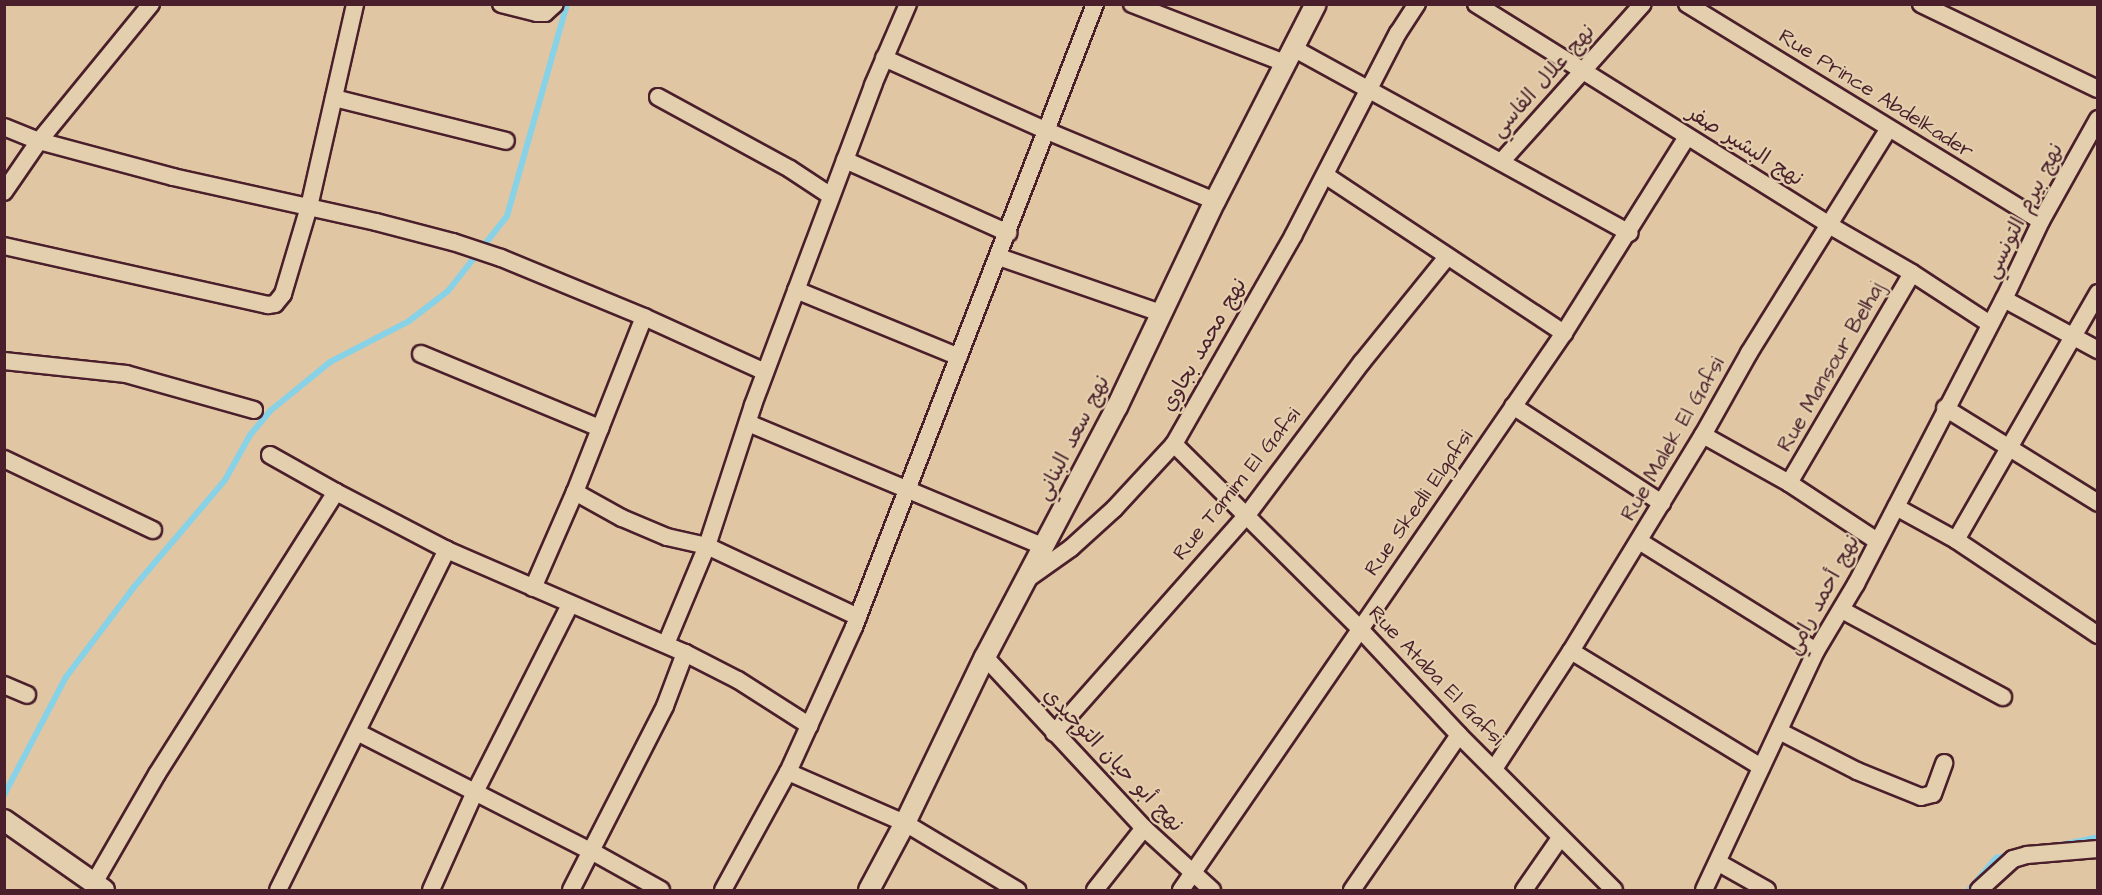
<!DOCTYPE html>
<meta charset="utf-8">
<style>
body{margin:0}
#map{position:relative;width:2102px;height:895px;overflow:hidden;background:#e1c6a3;font-family:"Architects Daughter","Playpen Sans Arabic",sans-serif}
div>[style]{position:absolute}
.stream>*{height:6px;margin:-3px;padding:0 3px;transform-origin:3px;border-radius:3px;background:#87d2e7}
.roads{filter:drop-shadow(2px 0 #4a1f2b) drop-shadow(-2px 0 #4a1f2b) drop-shadow(0 2px #4a1f2b) drop-shadow(0 -2px #4a1f2b)}
.minor>*{height:16px;margin:-8px;padding:0 8px;transform-origin:8px;border-radius:8px;background:#e3cfad}
.tertiary>*{height:20px;margin:-10px;padding:0 10px;transform-origin:10px;border-radius:10px;background:#e3cfad}
span{translate:-50% -50%;white-space:nowrap;text-align:center;line-height:1.15;-webkit-text-stroke:4.5px #e3cfad;paint-order:stroke}
.street-label{font-size:21px;color:#4a1f2b}
.frame{position:absolute;inset:0;border:6px solid #4a1f2b;pointer-events:none}
</style>
<div id="map">
<div class="stream">
<i style="left:4px;top:795px;width:133px;rotate:-62.3deg"></i>
<i style="left:66px;top:677px;width:113px;rotate:-52.9deg"></i>
<i style="left:134px;top:587px;width:140px;rotate:-49.6deg"></i>
<i style="left:225px;top:480px;width:51px;rotate:-60.9deg"></i>
<i style="left:250px;top:435px;width:31px;rotate:-50deg"></i>
<i style="left:270px;top:411px;width:77px;rotate:-39.2deg"></i>
<i style="left:330px;top:362px;width:89px;rotate:-27.4deg"></i>
<i style="left:409px;top:321px;width:49px;rotate:-37.6deg"></i>
<i style="left:448px;top:291px;width:95px;rotate:-51.8deg"></i>
<i style="left:507px;top:216px;width:220px;rotate:-74.2deg"></i>
<i style="left:2061px;top:845px;width:38px;rotate:-12deg"></i>
<i style="left:1969px;top:890px;width:42px;rotate:-49.8deg"></i>
<i style="left:1996px;top:858px;width:14px;rotate:-12deg"></i>
</div>
<div class="roads">
<div class="minor">
<i style="left:501px;top:4px;width:37px;rotate:14deg"></i>
<i style="left:537px;top:13px;width:8px"></i>
<i style="left:545px;top:13px;width:13px;rotate:-42deg"></i>
<i style="left:1132px;top:4px;width:164px;rotate:21.1deg"></i>
<i style="left:1476px;top:4px;width:416px;rotate:32deg"></i>
<i style="left:1829px;top:225px;width:96px;rotate:30deg"></i>
<i style="left:1912px;top:273px;width:93px;rotate:33.2deg"></i>
<i style="left:1687px;top:4px;width:415px;rotate:31.5deg"></i>
<i style="left:1921px;top:4px;width:196px;rotate:25.7deg"></i>
<i style="left:1293px;top:48px;width:384px;rotate:28.8deg"></i>
<i style="left:884px;top:58px;width:179px;rotate:24.1deg"></i>
<i style="left:1047px;top:131px;width:182px;rotate:22.6deg"></i>
<i style="left:658px;top:97px;width:150px;rotate:28.6deg"></i>
<i style="left:790px;top:169px;width:49px;rotate:33.4deg"></i>
<i style="left:334px;top:98px;width:177px;rotate:14deg"></i>
<i style="left:4px;top:127px;width:38px;rotate:22deg"></i>
<i style="left:39px;top:141px;width:139px;rotate:15deg"></i>
<i style="left:173px;top:177px;width:208px;rotate:12.5deg"></i>
<i style="left:376px;top:222px;width:80px;rotate:14.6deg"></i>
<i style="left:453px;top:242px;width:51px;rotate:18.4deg"></i>
<i style="left:501px;top:258px;width:155px;rotate:22.4deg"></i>
<i style="left:644px;top:317px;width:133px;rotate:24.4deg"></i>
<i style="left:845px;top:160px;width:179px;rotate:24.1deg"></i>
<i style="left:1501px;top:162px;width:212px;rotate:-48.1deg"></i>
<i style="left:1325px;top:175px;width:287px;rotate:33.5deg"></i>
<i style="left:4px;top:192px;width:62px;rotate:-55.5deg"></i>
<i style="left:39px;top:141px;width:177px;rotate:-50.7deg"></i>
<i style="left:4px;top:246px;width:271px;rotate:12.6deg"></i>
<i style="left:268px;top:305px;width:7px;rotate:-8deg"></i>
<i style="left:275px;top:304px;width:13px;rotate:-51deg"></i>
<i style="left:283px;top:294px;width:91px;rotate:-73.4deg"></i>
<i style="left:309px;top:207px;width:208px;rotate:-77.2deg"></i>
<i style="left:999px;top:257px;width:171px;rotate:19.1deg"></i>
<i style="left:796px;top:290px;width:176px;rotate:22.3deg"></i>
<i style="left:2004px;top:299px;width:107px;rotate:28.5deg"></i>
<i style="left:421px;top:354px;width:194px;rotate:22.5deg"></i>
<i style="left:4px;top:361px;width:123px;rotate:6.1deg"></i>
<i style="left:126px;top:374px;width:133px;rotate:15.7deg"></i>
<i style="left:1513px;top:406px;width:178px;rotate:33.1deg"></i>
<i style="left:1945px;top:408px;width:180px;rotate:31.8deg"></i>
<i style="left:748px;top:423px;width:321px;rotate:22.7deg"></i>
<i style="left:1703px;top:435px;width:98px;rotate:29.2deg"></i>
<i style="left:1789px;top:483px;width:105px;rotate:33.4deg"></i>
<i style="left:1174px;top:444px;width:261px;rotate:44.8deg"></i>
<i style="left:1359px;top:628px;width:146px;rotate:46.9deg"></i>
<i style="left:1459px;top:735px;width:219px;rotate:45deg"></i>
<i style="left:270px;top:455px;width:76px;rotate:29.3deg"></i>
<i style="left:336px;top:492px;width:125px;rotate:27.6deg"></i>
<i style="left:447px;top:550px;width:259px;rotate:23.4deg"></i>
<i style="left:685px;top:653px;width:59px;rotate:27deg"></i>
<i style="left:738px;top:680px;width:85px;rotate:32.6deg"></i>
<i style="left:4px;top:459px;width:165px;rotate:25.5deg"></i>
<i style="left:1789px;top:483px;width:243px;rotate:-59.6deg"></i>
<i style="left:575px;top:492px;width:54px;rotate:29deg"></i>
<i style="left:622px;top:518px;width:49px;rotate:22.9deg"></i>
<i style="left:667px;top:537px;width:41px;rotate:12.7deg"></i>
<i style="left:707px;top:546px;width:167px;rotate:25.2deg"></i>
<i style="left:1896px;top:507px;width:68px;rotate:28.8deg"></i>
<i style="left:1956px;top:540px;width:171px;rotate:33.8deg"></i>
<i style="left:1956px;top:540px;width:285px;rotate:-60.1deg"></i>
<i style="left:1639px;top:541px;width:208px;rotate:31.9deg"></i>
<i style="left:1026px;top:580px;width:55px;rotate:-35.4deg"></i>
<i style="left:1071px;top:548px;width:58px;rotate:-42.2deg"></i>
<i style="left:1114px;top:509px;width:88px;rotate:-47.3deg"></i>
<i style="left:1174px;top:444px;width:240px;rotate:-60.2deg"></i>
<i style="left:1293px;top:236px;width:229px;rotate:-62.7deg"></i>
<i style="left:1398px;top:33px;width:35px;rotate:-57deg"></i>
<i style="left:533px;top:588px;width:105px;rotate:-66.4deg"></i>
<i style="left:575px;top:492px;width:188px;rotate:-68.5deg"></i>
<i style="left:1842px;top:610px;width:183px;rotate:28.4deg"></i>
<i style="left:666px;top:644px;width:106px;rotate:-67.3deg"></i>
<i style="left:707px;top:546px;width:148px;rotate:-71.9deg"></i>
<i style="left:753px;top:405px;width:342px;rotate:-69.4deg"></i>
<i style="left:873px;top:85px;width:88px;rotate:-66.6deg"></i>
<i style="left:1571px;top:651px;width:223px;rotate:31.4deg"></i>
<i style="left:985px;top:657px;width:233px;rotate:47.1deg"></i>
<i style="left:1144px;top:828px;width:92px;rotate:42.4deg"></i>
<i style="left:4px;top:685px;width:25px;rotate:23deg"></i>
<i style="left:1779px;top:731px;width:88px;rotate:27.1deg"></i>
<i style="left:1857px;top:771px;width:69px;rotate:22.1deg"></i>
<i style="left:1921px;top:797px;width:12px;rotate:-14deg"></i>
<i style="left:1933px;top:794px;width:33px;rotate:-70deg"></i>
<i style="left:357px;top:732px;width:263px;rotate:27deg"></i>
<i style="left:591px;top:851px;width:80px;rotate:29.1deg"></i>
<i style="left:1054px;top:733px;width:291px;rotate:-48.5deg"></i>
<i style="left:1247px;top:515px;width:191px;rotate:-53.1deg"></i>
<i style="left:1362px;top:362px;width:135px;rotate:-51deg"></i>
<i style="left:1494px;top:769px;width:141px;rotate:-56.9deg"></i>
<i style="left:1571px;top:651px;width:253px;rotate:-58.6deg"></i>
<i style="left:1703px;top:435px;width:94px;rotate:-60.7deg"></i>
<i style="left:1749px;top:353px;width:263px;rotate:-58.1deg"></i>
<i style="left:788px;top:772px;width:128px;rotate:23.6deg"></i>
<i style="left:905px;top:823px;width:131px;rotate:30.9deg"></i>
<i style="left:1719px;top:863px;width:55px;rotate:29.4deg"></i>
<i style="left:94px;top:883px;width:126px;rotate:-60deg"></i>
<i style="left:157px;top:774px;width:334px;rotate:-57.6deg"></i>
<i style="left:278px;top:890px;width:380px;rotate:-63.6deg"></i>
<i style="left:431px;top:890px;width:105px;rotate:-65.9deg"></i>
<i style="left:474px;top:794px;width:212px;rotate:-63.1deg"></i>
<i style="left:571px;top:890px;width:207px;rotate:-62.9deg"></i>
<i style="left:665px;top:706px;width:57px;rotate:-69.3deg"></i>
<i style="left:723px;top:890px;width:135px;rotate:-61.2deg"></i>
<i style="left:788px;top:772px;width:159px;rotate:-65.5deg"></i>
<i style="left:854px;top:627px;width:668px;rotate:-68.85deg"></i>
<i style="left:1095px;top:890px;width:79px;rotate:-51.7deg"></i>
<i style="left:1181px;top:890px;width:676px;rotate:-55.49deg"></i>
<i style="left:1564px;top:333px;width:231px;rotate:-57.9deg"></i>
<i style="left:1352px;top:890px;width:188px;rotate:-55.4deg"></i>
<i style="left:1524px;top:890px;width:63px;rotate:-55.3deg"></i>
<i style="left:1704px;top:890px;width:264px;rotate:-64.9deg"></i>
<i style="left:1816px;top:651px;width:78px;rotate:-59.2deg"></i>
<i style="left:1856px;top:584px;width:321px;rotate:-62.6deg"></i>
<i style="left:2004px;top:299px;width:86px;rotate:-64.6deg"></i>
<i style="left:2041px;top:221px;width:117px;rotate:-60.8deg"></i>
<i style="left:1979px;top:890px;width:46px;rotate:-42.4deg"></i>
<i style="left:2013px;top:859px;width:15px;rotate:-16deg"></i>
<i style="left:2027px;top:855px;width:71px;rotate:-4.8deg"></i>
</div>
<div class="tertiary">
<i style="left:4px;top:820px;width:122px;rotate:35deg"></i>
<i style="left:869px;top:890px;width:76px;rotate:-61.8deg"></i>
<i style="left:905px;top:823px;width:184px;rotate:-64.3deg"></i>
<i style="left:985px;top:657px;width:283px;rotate:-62.2deg"></i>
<i style="left:1117px;top:407px;width:228px;rotate:-64.6deg"></i>
<i style="left:1215px;top:201px;width:221px;rotate:-62.9deg"></i>
</div>
</div>
<div class="street-label">
<span style="left:1543px;top:81px;rotate:-48deg">نهج علال الفاسي</span>
<span style="left:1876px;top:94px;rotate:32deg">Rue Prince Abdelkader</span>
<span style="left:1745px;top:146px;rotate:32deg">نهج البشير صفر</span>
<span style="left:2024px;top:211px;rotate:-63deg">نهج بيرم التونسي</span>
<span style="left:1204px;top:345px;rotate:-60deg">نهج محمد بجاوي</span>
<span style="left:1831px;top:367px;rotate:-60deg">Rue Mansour Belhaj</span>
<span style="left:1073px;top:438px;rotate:-63deg">نهج سعد البناني</span>
<span style="left:1673px;top:439px;rotate:-60deg">Rue Malek El Gafsi</span>
<span style="left:1237px;top:484px;rotate:-51deg">Rue Tamim El Gafsi</span>
<span style="left:1419px;top:503px;rotate:-55deg">Rue Skedli Elgafsi</span>
<span style="left:1823px;top:595px;rotate:-62deg">نهج أحمد رامي</span>
<span style="left:1436px;top:676px;rotate:46deg">Rue Ataba El Gafsi</span>
<span style="left:1113px;top:760px;rotate:46deg">نهج أبو حيان التوحيدي</span>
</div>
<div class="frame"></div>
</div>
